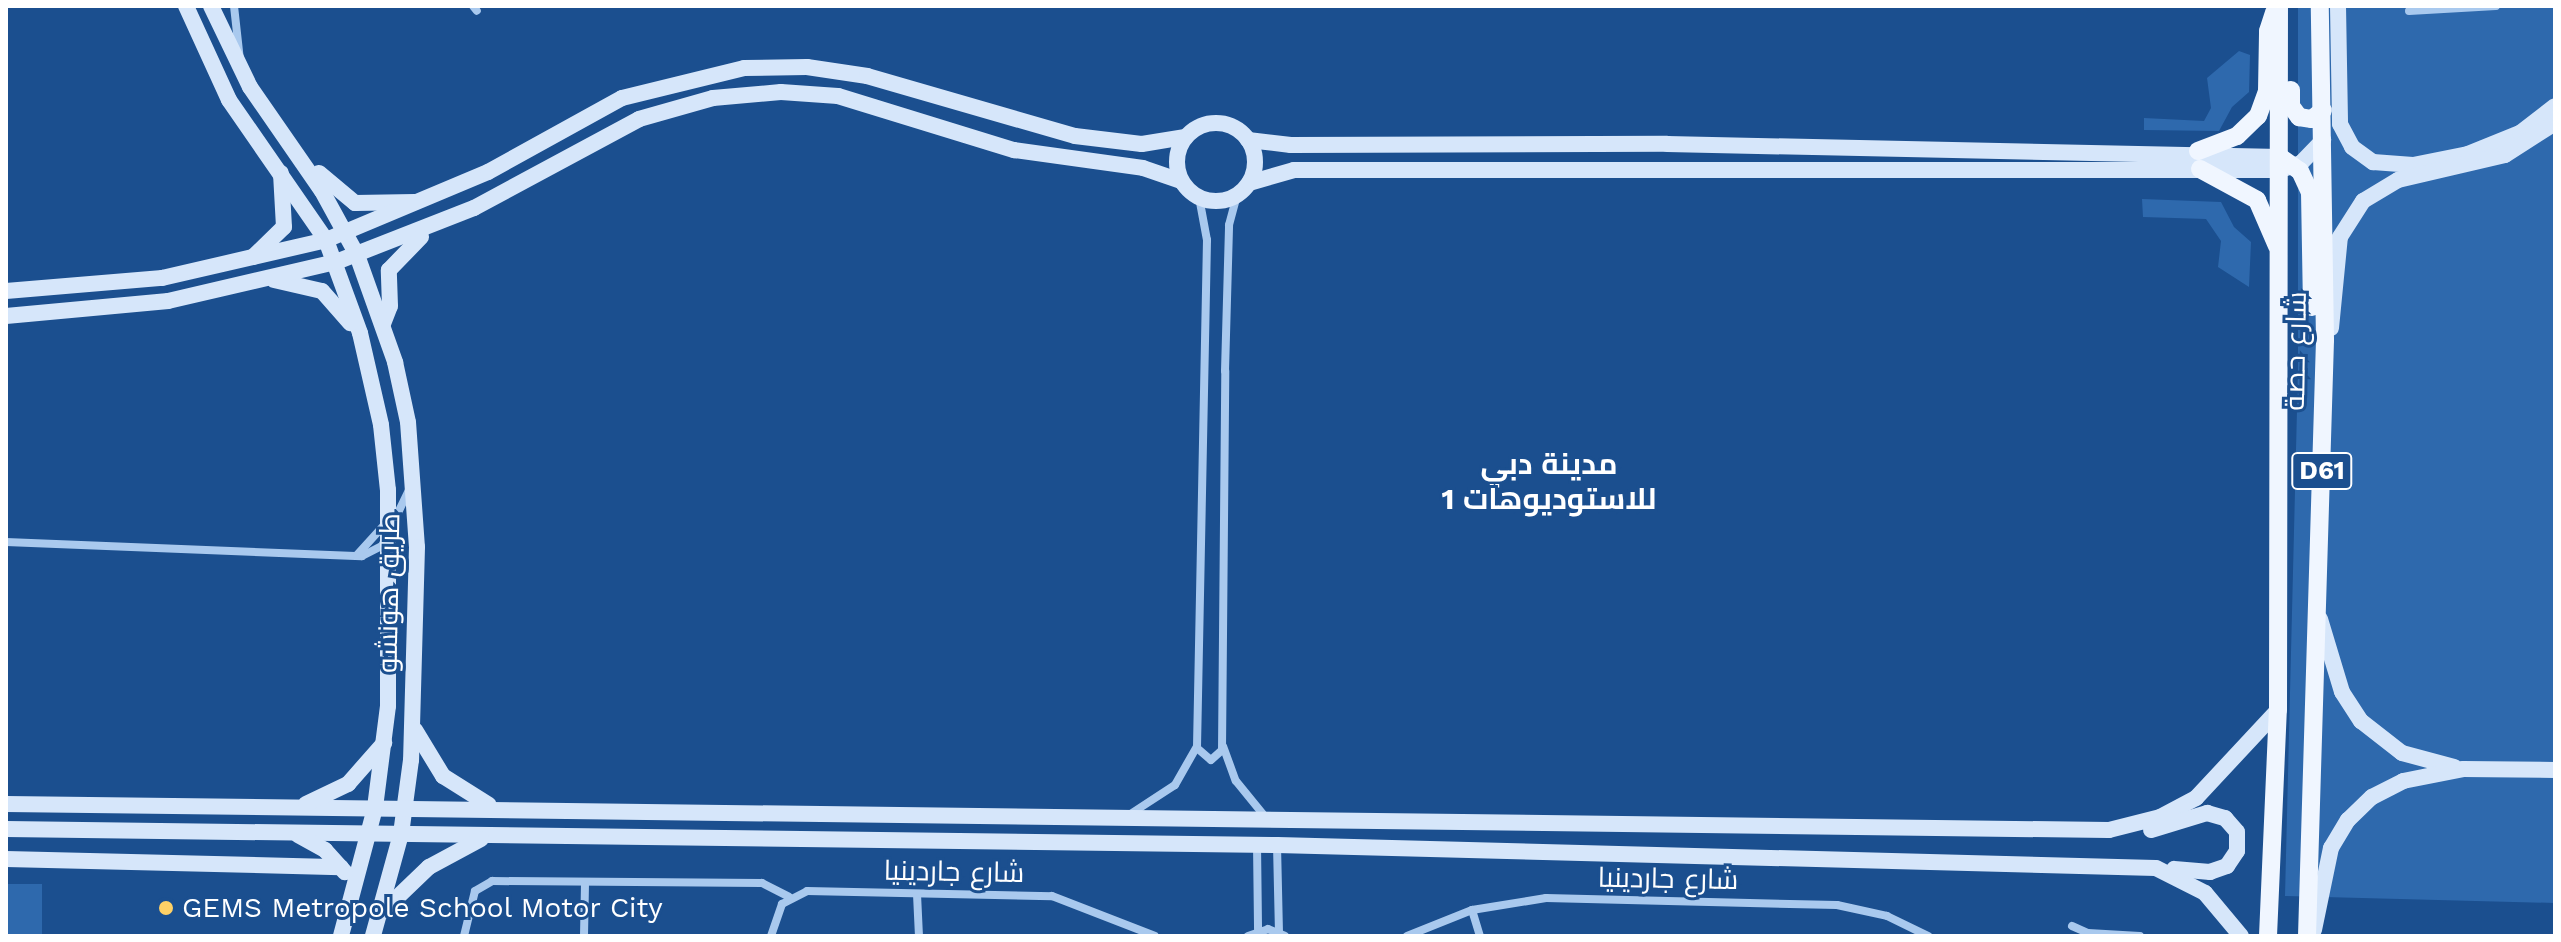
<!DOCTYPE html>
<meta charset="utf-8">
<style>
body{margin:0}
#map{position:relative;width:2561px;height:942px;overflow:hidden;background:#1b4f8f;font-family:"Work Sans",Cairo,sans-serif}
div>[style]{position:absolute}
.green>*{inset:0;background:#2e69ad;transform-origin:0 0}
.street>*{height:8px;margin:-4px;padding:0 4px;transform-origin:4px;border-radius:4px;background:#a9c9ee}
.secondary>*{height:16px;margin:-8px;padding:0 8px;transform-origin:8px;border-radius:8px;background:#d6e6fa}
.secondary>.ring{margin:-8px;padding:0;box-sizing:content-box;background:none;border:16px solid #d6e6fa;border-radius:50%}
.primary>*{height:18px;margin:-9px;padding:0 9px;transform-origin:9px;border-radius:9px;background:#f0f6ff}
.dots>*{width:22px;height:22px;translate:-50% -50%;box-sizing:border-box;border:4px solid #1b4f8f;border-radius:50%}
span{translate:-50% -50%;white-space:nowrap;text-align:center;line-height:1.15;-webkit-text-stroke:6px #1b4f8f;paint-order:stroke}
.shield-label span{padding:2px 6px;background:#1b4f8f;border:2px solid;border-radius:6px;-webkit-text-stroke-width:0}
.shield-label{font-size:26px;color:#fff;font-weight:700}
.street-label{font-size:28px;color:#fff}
.poi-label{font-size:28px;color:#fff}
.left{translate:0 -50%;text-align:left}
.neighbourhood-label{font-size:30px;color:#fff;font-weight:700}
.frame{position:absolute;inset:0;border:8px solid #fff;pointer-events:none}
</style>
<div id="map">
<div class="green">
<i style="clip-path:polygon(2298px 6px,2555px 6px,2555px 903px,2285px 896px,2298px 369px)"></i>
<i style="clip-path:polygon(2239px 51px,2250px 55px,2249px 92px,2232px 107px,2219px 131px,2144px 130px,2144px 118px,2204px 121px,2211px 108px,2207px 78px)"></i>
<i style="clip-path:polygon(2142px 199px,2221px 202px,2234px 227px,2251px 242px,2249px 287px,2218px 267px,2221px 241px,2206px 219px,2143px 217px)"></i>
<i style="left:6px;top:884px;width:36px;height:52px"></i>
</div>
<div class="street">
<i style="left:234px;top:6px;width:54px;rotate:83.7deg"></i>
<i style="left:473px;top:6px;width:6px;rotate:51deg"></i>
<i style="left:2409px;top:11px;width:87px;rotate:-3.3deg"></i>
<i style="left:1199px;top:197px;width:44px;rotate:79.5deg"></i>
<i style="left:1207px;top:240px;width:508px;rotate:91.13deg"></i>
<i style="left:1197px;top:748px;width:18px;rotate:41deg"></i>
<i style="left:1211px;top:760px;width:15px;rotate:-42deg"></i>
<i style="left:1222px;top:750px;width:379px;rotate:-89.5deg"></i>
<i style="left:1225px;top:371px;width:146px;rotate:-88.4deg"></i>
<i style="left:1229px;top:225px;width:31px;rotate:-75deg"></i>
<i style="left:6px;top:542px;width:356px;rotate:2.3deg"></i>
<i style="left:362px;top:556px;width:22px;rotate:-27deg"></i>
<i style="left:382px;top:546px;width:62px;rotate:-64.3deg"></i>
<i style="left:357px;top:555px;width:42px;rotate:-47.9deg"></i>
<i style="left:1223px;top:746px;width:37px;rotate:70deg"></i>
<i style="left:1236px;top:781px;width:49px;rotate:50.8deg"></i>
<i style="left:1132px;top:813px;width:51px;rotate:-33.1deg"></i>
<i style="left:1175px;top:785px;width:43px;rotate:-60.4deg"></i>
<i style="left:1257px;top:844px;width:86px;rotate:89.3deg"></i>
<i style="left:1277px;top:845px;width:86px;rotate:88.7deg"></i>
<i style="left:917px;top:894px;width:42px;rotate:87.3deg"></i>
<i style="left:1472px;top:910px;width:27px;rotate:73deg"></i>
<i style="left:2072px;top:926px;width:17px;rotate:24deg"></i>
<i style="left:2088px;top:933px;width:52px;rotate:3.3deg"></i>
<i style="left:464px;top:936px;width:46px;rotate:-76.3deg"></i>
<i style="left:475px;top:891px;width:20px;rotate:-30deg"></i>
<i style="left:492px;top:881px;width:270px;rotate:0.4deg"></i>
<i style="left:762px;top:883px;width:30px;rotate:27deg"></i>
<i style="left:584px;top:936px;width:54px;rotate:-88.9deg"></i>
<i style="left:771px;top:936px;width:34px;rotate:-71deg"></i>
<i style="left:782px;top:904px;width:28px;rotate:-27deg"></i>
<i style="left:807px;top:891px;width:245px;rotate:1.2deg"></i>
<i style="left:1052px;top:896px;width:110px;rotate:21.2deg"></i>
<i style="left:1248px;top:936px;width:21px;rotate:-19deg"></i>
<i style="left:1268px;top:929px;width:18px;rotate:22deg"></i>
<i style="left:1407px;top:936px;width:70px;rotate:-21.8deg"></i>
<i style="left:1472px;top:910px;width:75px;rotate:-9.2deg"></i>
<i style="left:1546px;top:898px;width:291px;rotate:1.4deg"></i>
<i style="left:1837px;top:905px;width:51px;rotate:12.4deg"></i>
<i style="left:1887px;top:916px;width:46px;rotate:26deg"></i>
</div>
<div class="secondary">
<i style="left:186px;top:6px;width:103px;rotate:65.4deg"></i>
<i style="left:229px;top:100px;width:170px;rotate:55.3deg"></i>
<i style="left:326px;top:240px;width:99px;rotate:69.9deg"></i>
<i style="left:360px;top:333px;width:94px;rotate:77.1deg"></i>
<i style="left:381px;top:425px;width:65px;rotate:83.9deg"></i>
<i style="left:388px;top:490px;width:216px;rotate:90deg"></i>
<i style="left:388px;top:706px;width:103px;rotate:97.3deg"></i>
<i style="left:375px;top:808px;width:132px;rotate:104.9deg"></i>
<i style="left:211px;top:6px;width:90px;rotate:64.3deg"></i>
<i style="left:250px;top:87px;width:126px;rotate:55.3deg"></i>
<i style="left:322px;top:191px;width:73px;rotate:61.3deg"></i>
<i style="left:357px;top:255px;width:114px;rotate:70.4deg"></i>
<i style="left:395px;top:362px;width:61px;rotate:77.8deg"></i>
<i style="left:408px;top:422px;width:125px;rotate:85.9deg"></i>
<i style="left:417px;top:547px;width:213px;rotate:91.6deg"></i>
<i style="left:411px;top:760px;width:75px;rotate:97.7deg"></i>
<i style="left:401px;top:834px;width:106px;rotate:105.4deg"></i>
<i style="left:2338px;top:6px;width:118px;rotate:89deg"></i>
<i style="left:2340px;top:124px;width:26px;rotate:62deg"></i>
<i style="left:2352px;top:147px;width:26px;rotate:36deg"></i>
<i style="left:2373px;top:162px;width:40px;rotate:4.3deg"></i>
<i style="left:2413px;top:165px;width:56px;rotate:-11.3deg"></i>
<i style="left:2468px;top:154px;width:56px;rotate:-22deg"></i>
<i style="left:2520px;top:133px;width:44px;rotate:-37.6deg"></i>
<i class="ring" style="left:1177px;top:123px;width:62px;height:62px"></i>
<i style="left:1248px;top:140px;width:43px;rotate:6.6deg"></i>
<i style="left:1291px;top:145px;width:376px;rotate:-0.2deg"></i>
<i style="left:1667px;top:144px;width:613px;rotate:1.21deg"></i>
<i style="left:319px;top:173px;width:47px;rotate:39.8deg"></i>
<i style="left:355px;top:203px;width:60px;rotate:-1deg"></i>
<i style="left:1249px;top:183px;width:47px;rotate:-16.1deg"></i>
<i style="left:1294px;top:170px;width:986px"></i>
<i style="left:2280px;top:170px;width:22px;rotate:-18deg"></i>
<i style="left:2301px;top:163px;width:32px;rotate:-46deg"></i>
<i style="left:253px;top:257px;width:43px;rotate:-44.1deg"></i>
<i style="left:284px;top:227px;width:54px;rotate:-93.2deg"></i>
<i style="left:274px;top:280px;width:49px;rotate:12.9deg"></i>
<i style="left:322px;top:291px;width:43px;rotate:48.8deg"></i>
<i style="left:6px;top:291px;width:157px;rotate:-4.8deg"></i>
<i style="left:162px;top:278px;width:168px;rotate:-13deg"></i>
<i style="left:326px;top:240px;width:176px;rotate:-22.8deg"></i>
<i style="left:488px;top:172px;width:153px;rotate:-28.9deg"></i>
<i style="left:622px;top:98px;width:126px;rotate:-13.8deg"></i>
<i style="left:744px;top:68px;width:63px;rotate:-0.9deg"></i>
<i style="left:807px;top:67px;width:61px;rotate:8.5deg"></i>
<i style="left:867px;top:76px;width:216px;rotate:16.1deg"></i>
<i style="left:1075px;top:136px;width:67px;rotate:6.8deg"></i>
<i style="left:1142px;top:144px;width:44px;rotate:-9.2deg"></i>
<i style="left:6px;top:316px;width:163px;rotate:-5.3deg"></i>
<i style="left:168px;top:301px;width:172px;rotate:-13.1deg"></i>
<i style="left:336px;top:262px;width:148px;rotate:-21.4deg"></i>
<i style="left:474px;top:208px;width:187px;rotate:-28.3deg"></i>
<i style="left:639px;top:119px;width:77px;rotate:-15.8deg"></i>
<i style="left:713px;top:98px;width:68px;rotate:-5deg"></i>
<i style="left:781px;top:92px;width:57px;rotate:4deg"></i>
<i style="left:838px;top:96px;width:184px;rotate:17.1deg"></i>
<i style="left:1014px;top:150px;width:130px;rotate:7.9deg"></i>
<i style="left:1143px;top:168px;width:40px;rotate:18.9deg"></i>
<i style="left:383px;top:324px;width:19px;rotate:-69deg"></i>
<i style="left:390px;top:306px;width:36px;rotate:-92deg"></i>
<i style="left:389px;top:270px;width:46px;rotate:-45.9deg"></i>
<i style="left:2331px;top:328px;width:91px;rotate:-84.4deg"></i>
<i style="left:2340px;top:237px;width:43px;rotate:-57.4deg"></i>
<i style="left:2363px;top:201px;width:41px;rotate:-31deg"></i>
<i style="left:2398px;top:180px;width:110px;rotate:-13.2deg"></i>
<i style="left:2505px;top:155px;width:59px;rotate:-32.6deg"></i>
<i style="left:2320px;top:619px;width:76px;rotate:73.2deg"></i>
<i style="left:2342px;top:692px;width:35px;rotate:57deg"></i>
<i style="left:2361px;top:721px;width:52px;rotate:38deg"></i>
<i style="left:2402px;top:753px;width:54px;rotate:15.1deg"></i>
<i style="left:415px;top:730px;width:54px;rotate:58.7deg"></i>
<i style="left:443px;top:776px;width:54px;rotate:32.2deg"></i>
<i style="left:6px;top:804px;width:2103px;rotate:0.71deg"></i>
<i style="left:2109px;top:830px;width:53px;rotate:-14.3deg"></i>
<i style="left:2160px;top:817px;width:41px;rotate:-27.8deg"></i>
<i style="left:2196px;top:798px;width:120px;rotate:-47deg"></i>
<i style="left:306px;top:804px;width:47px;rotate:-25.5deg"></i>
<i style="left:348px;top:784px;width:55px;rotate:-48.7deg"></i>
<i style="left:6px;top:829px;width:1271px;rotate:0.72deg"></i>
<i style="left:1277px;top:845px;width:879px;rotate:1.5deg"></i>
<i style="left:2156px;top:868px;width:55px;rotate:27deg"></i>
<i style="left:2205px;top:893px;width:56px;rotate:50.1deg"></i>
<i style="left:2151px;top:830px;width:59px;rotate:-16.9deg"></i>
<i style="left:2207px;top:813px;width:19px;rotate:16deg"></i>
<i style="left:2225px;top:818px;width:18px;rotate:49deg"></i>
<i style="left:2237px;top:832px;width:19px;rotate:90deg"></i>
<i style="left:2237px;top:851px;width:18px;rotate:124deg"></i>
<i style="left:2227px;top:866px;width:18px;rotate:161deg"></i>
<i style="left:2210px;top:872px;width:36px;rotate:-175deg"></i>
<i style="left:298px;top:835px;width:31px;rotate:29deg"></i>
<i style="left:325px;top:850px;width:30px;rotate:48deg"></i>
<i style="left:6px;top:859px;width:335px;rotate:1.4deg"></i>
<i style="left:382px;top:912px;width:65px;rotate:-43.8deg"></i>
<i style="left:429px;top:867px;width:59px;rotate:-28.3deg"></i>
<i style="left:2314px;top:930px;width:84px;rotate:-78.3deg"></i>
<i style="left:2331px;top:848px;width:33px;rotate:-59deg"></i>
<i style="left:2348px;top:820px;width:33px;rotate:-44deg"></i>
<i style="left:2372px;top:797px;width:35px;rotate:-27deg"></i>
<i style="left:2403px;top:781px;width:61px;rotate:-11.3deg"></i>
<i style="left:2463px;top:769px;width:92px;rotate:0.6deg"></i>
</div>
<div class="primary">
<i style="left:2291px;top:90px;width:16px;rotate:90deg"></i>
<i style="left:2291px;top:106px;width:14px;rotate:54deg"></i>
<i style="left:2299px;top:117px;width:13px;rotate:9deg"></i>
<i style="left:2312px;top:119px;width:14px;rotate:-39deg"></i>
<i style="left:2198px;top:151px;width:42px;rotate:-21deg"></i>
<i style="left:2237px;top:136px;width:29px;rotate:-44deg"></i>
<i style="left:2258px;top:116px;width:27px;rotate:-70deg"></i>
<i style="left:2267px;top:91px;width:60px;rotate:-89deg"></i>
<i style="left:2268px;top:31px;width:20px;rotate:-72deg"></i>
<i style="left:2280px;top:157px;width:24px;rotate:35deg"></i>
<i style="left:2300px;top:171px;width:23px;rotate:65deg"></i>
<i style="left:2310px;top:192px;width:115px;rotate:89deg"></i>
<i style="left:2200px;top:169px;width:65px;rotate:28.5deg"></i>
<i style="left:2257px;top:200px;width:50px;rotate:66.5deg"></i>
<i style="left:2268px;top:936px;width:226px;rotate:-87.5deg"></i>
<i style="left:2278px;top:710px;width:704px;rotate:-89.92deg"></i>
<i style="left:2307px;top:936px;width:596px;rotate:-88.27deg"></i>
<i style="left:2325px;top:340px;width:334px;rotate:-90.9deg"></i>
</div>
<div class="dots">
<i style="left:166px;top:908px;background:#ffd166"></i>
</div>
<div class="shield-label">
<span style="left:2322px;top:471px">D61</span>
</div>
<div class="street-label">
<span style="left:2296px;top:351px;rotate:-89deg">شارع حصة</span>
<span style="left:389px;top:593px;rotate:-89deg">طريق هونشو</span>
<span style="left:954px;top:872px;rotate:1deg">شارع جاردينيا</span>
<span style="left:1668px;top:879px;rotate:1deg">شارع جاردينيا</span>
</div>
<div class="poi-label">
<span class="left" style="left:182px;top:908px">GEMS Metropole School Motor City</span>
</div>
<div class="neighbourhood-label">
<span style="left:1549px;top:481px">مدينة دبي<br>للاستوديوهات 1</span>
</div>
<div class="frame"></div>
</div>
